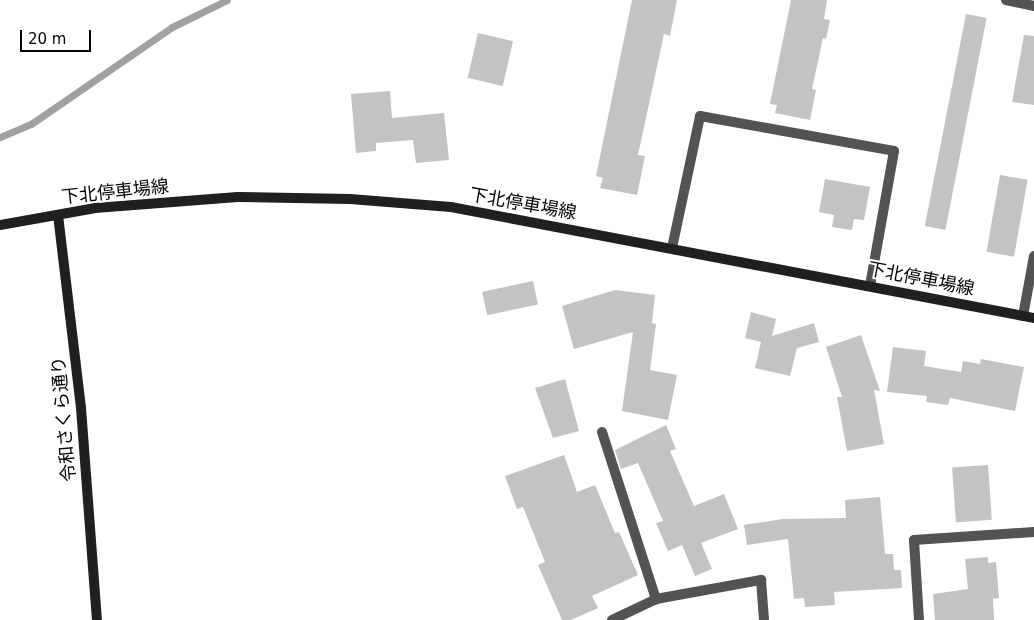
<!DOCTYPE html>
<meta charset="utf-8">
<style>
body{margin:0}
#map{position:relative;width:1034px;height:620px;overflow:hidden;background:#fff;font-family:"DejaVu Sans","Noto Sans JP",sans-serif}
div>[style]{position:absolute}
.stream>*{height:7px;margin:-3.5px;padding:0 3.5px;transform-origin:3.5px;border-radius:3.5px;background:#a1a1a1}
.building>*{inset:0;background:#c3c3c3;transform-origin:0 0}
.street>*{height:10px;margin:-5px;padding:0 5px;transform-origin:5px;border-radius:5px;background:#535353}
.secondary>*{height:10px;margin:-5px;padding:0 5px;transform-origin:5px;border-radius:5px;background:#202020}
span{translate:-50% -50%;white-space:nowrap;text-align:center;line-height:1.15;-webkit-text-stroke:4px #fff;paint-order:stroke}
.street-label{font-size:18px;color:#000}
.scale{position:absolute;left:20px;top:30px;width:71px;height:22px;box-sizing:border-box;border:2px solid #000;border-top:0;padding-left:6px;font-size:15px;line-height:18px;white-space:nowrap;color:#000;-webkit-text-stroke:4px #fff;paint-order:stroke}
</style>
<div id="map">
<div class="stream">
<i style="left:0;top:137px;width:34px;rotate:-23deg"></i>
<i style="left:31px;top:124px;width:171px;rotate:-34.5deg"></i>
<i style="left:172px;top:27px;width:61px;rotate:-26.1deg"></i>
</div>
<div class="building">
<i style="clip-path:polygon(632px 0,677px 0,670px 36px,664px 34px,638px 155px,645px 156px,637px 195px,600px 188px,603px 178px,596px 176px)"></i>
<i style="clip-path:polygon(791px 0,827px 0,824px 19px,830px 20px,826px 39px,823px 38px,812px 89px,816px 90px,810px 120px,775px 113px,777px 105px,770px 104px)"></i>
<i style="left:966px;top:14px;width:21px;height:216px;rotate:11deg"></i>
<i style="left:478px;top:33px;width:36px;height:46px;rotate:13deg"></i>
<i style="clip-path:polygon(1024px 35px,1034px 36px,1034px 105px,1012px 102px)"></i>
<i style="clip-path:polygon(390px 91px,392px 118px,444px 113px,449px 160px,416px 163px,413px 140px,376px 143px,376px 151px,356px 153px,351px 94px)"></i>
<i style="left:1000px;top:175px;width:28px;height:78px;rotate:10deg"></i>
<i style="clip-path:polygon(825px 179px,870px 187px,864px 220px,854px 219px,852px 230px,832px 227px,834px 215px,819px 212px)"></i>
<i style="left:533px;top:281px;width:24px;height:52px;rotate:78deg"></i>
<i style="clip-path:polygon(615px 290px,655px 295px,652px 323px,656px 324px,650px 370px,677px 375px,668px 420px,622px 411px,633px 332px,574px 349px,562px 306px)"></i>
<i style="clip-path:polygon(751px 312px,776px 319px,772px 336px,814px 323px,819px 342px,797px 348px,790px 376px,755px 368px,761px 342px,745px 338px)"></i>
<i style="clip-path:polygon(861px 335px,880px 391px,874px 390px,884px 444px,847px 451px,837px 397px,842px 397px,826px 347px)"></i>
<i style="clip-path:polygon(893px 347px,926px 351px,924px 366px,961px 372px,963px 361px,980px 364px,981px 359px,1024px 367px,1015px 411px,950px 398px,948px 405px,926px 402px,927px 396px,887px 392px)"></i>
<i style="clip-path:polygon(565px 379px,579px 431px,553px 438px,535px 388px)"></i>
<i style="clip-path:polygon(666px 425px,676px 449px,670px 451px,694px 506px,724px 494px,738px 529px,701px 543px,712px 569px,695px 576px,682px 545px,668px 551px,656px 523px,663px 521px,638px 463px,621px 469px,615px 450px)"></i>
<i style="clip-path:polygon(564px 455px,577px 492px,595px 485px,615px 533px,619px 532px,638px 575px,592px 596px,598px 608px,571px 620px,562px 620px,538px 565px,545px 562px,523px 507px,517px 509px,505px 476px)"></i>
<i style="left:988px;top:465px;width:55px;height:36px;rotate:86deg"></i>
<i style="clip-path:polygon(880px 497px,885px 554px,893px 554px,894px 570px,901px 570px,902px 588px,834px 592px,835px 605px,805px 607px,804px 598px,794px 599px,788px 539px,747px 545px,744px 525px,782px 519px,846px 518px,845px 500px)"></i>
<i style="clip-path:polygon(988px 557px,988px 563px,996px 562px,999px 598px,993px 599px,994px 620px,935px 620px,933px 594px,968px 589px,965px 559px)"></i>
</div>
<div class="street">
<i style="left:1006px;top:0;width:29px;rotate:12deg"></i>
<i style="left:672px;top:248px;width:135px;rotate:-78deg"></i>
<i style="left:700px;top:116px;width:197px;rotate:10.2deg"></i>
<i style="left:894px;top:151px;width:137px;rotate:100.1deg"></i>
<i style="left:1023px;top:316px;width:61px;rotate:-79.6deg"></i>
<i style="left:602px;top:432px;width:176px;rotate:72.1deg"></i>
<i style="left:612px;top:620px;width:49px;rotate:-25.5deg"></i>
<i style="left:656px;top:599px;width:107px;rotate:-10.3deg"></i>
<i style="left:761px;top:580px;width:40px;rotate:85.7deg"></i>
<i style="left:919px;top:620px;width:80px;rotate:-93.6deg"></i>
<i style="left:914px;top:540px;width:120px;rotate:-3.8deg"></i>
</div>
<div class="secondary">
<i style="left:58px;top:215px;width:194px;rotate:83.2deg"></i>
<i style="left:81px;top:408px;width:213px;rotate:85.7deg"></i>
<i style="left:0;top:225px;width:97px;rotate:-10.1deg"></i>
<i style="left:95px;top:208px;width:143px;rotate:-4.4deg"></i>
<i style="left:238px;top:197px;width:112px;rotate:1deg"></i>
<i style="left:350px;top:199px;width:101px;rotate:4.5deg"></i>
<i style="left:451px;top:207px;width:593px;rotate:10.78deg"></i>
</div>
<div class="street-label">
<span style="left:115px;top:192px;rotate:-6deg">下北停車場線</span>
<span style="left:523px;top:204px;rotate:10deg">下北停車場線</span>
<span style="left:921px;top:279px;rotate:11deg">下北停車場線</span>
<span style="left:64px;top:419px;rotate:-95deg">令和さくら通り</span>
</div>
<div class="scale">20 m</div>
</div>
